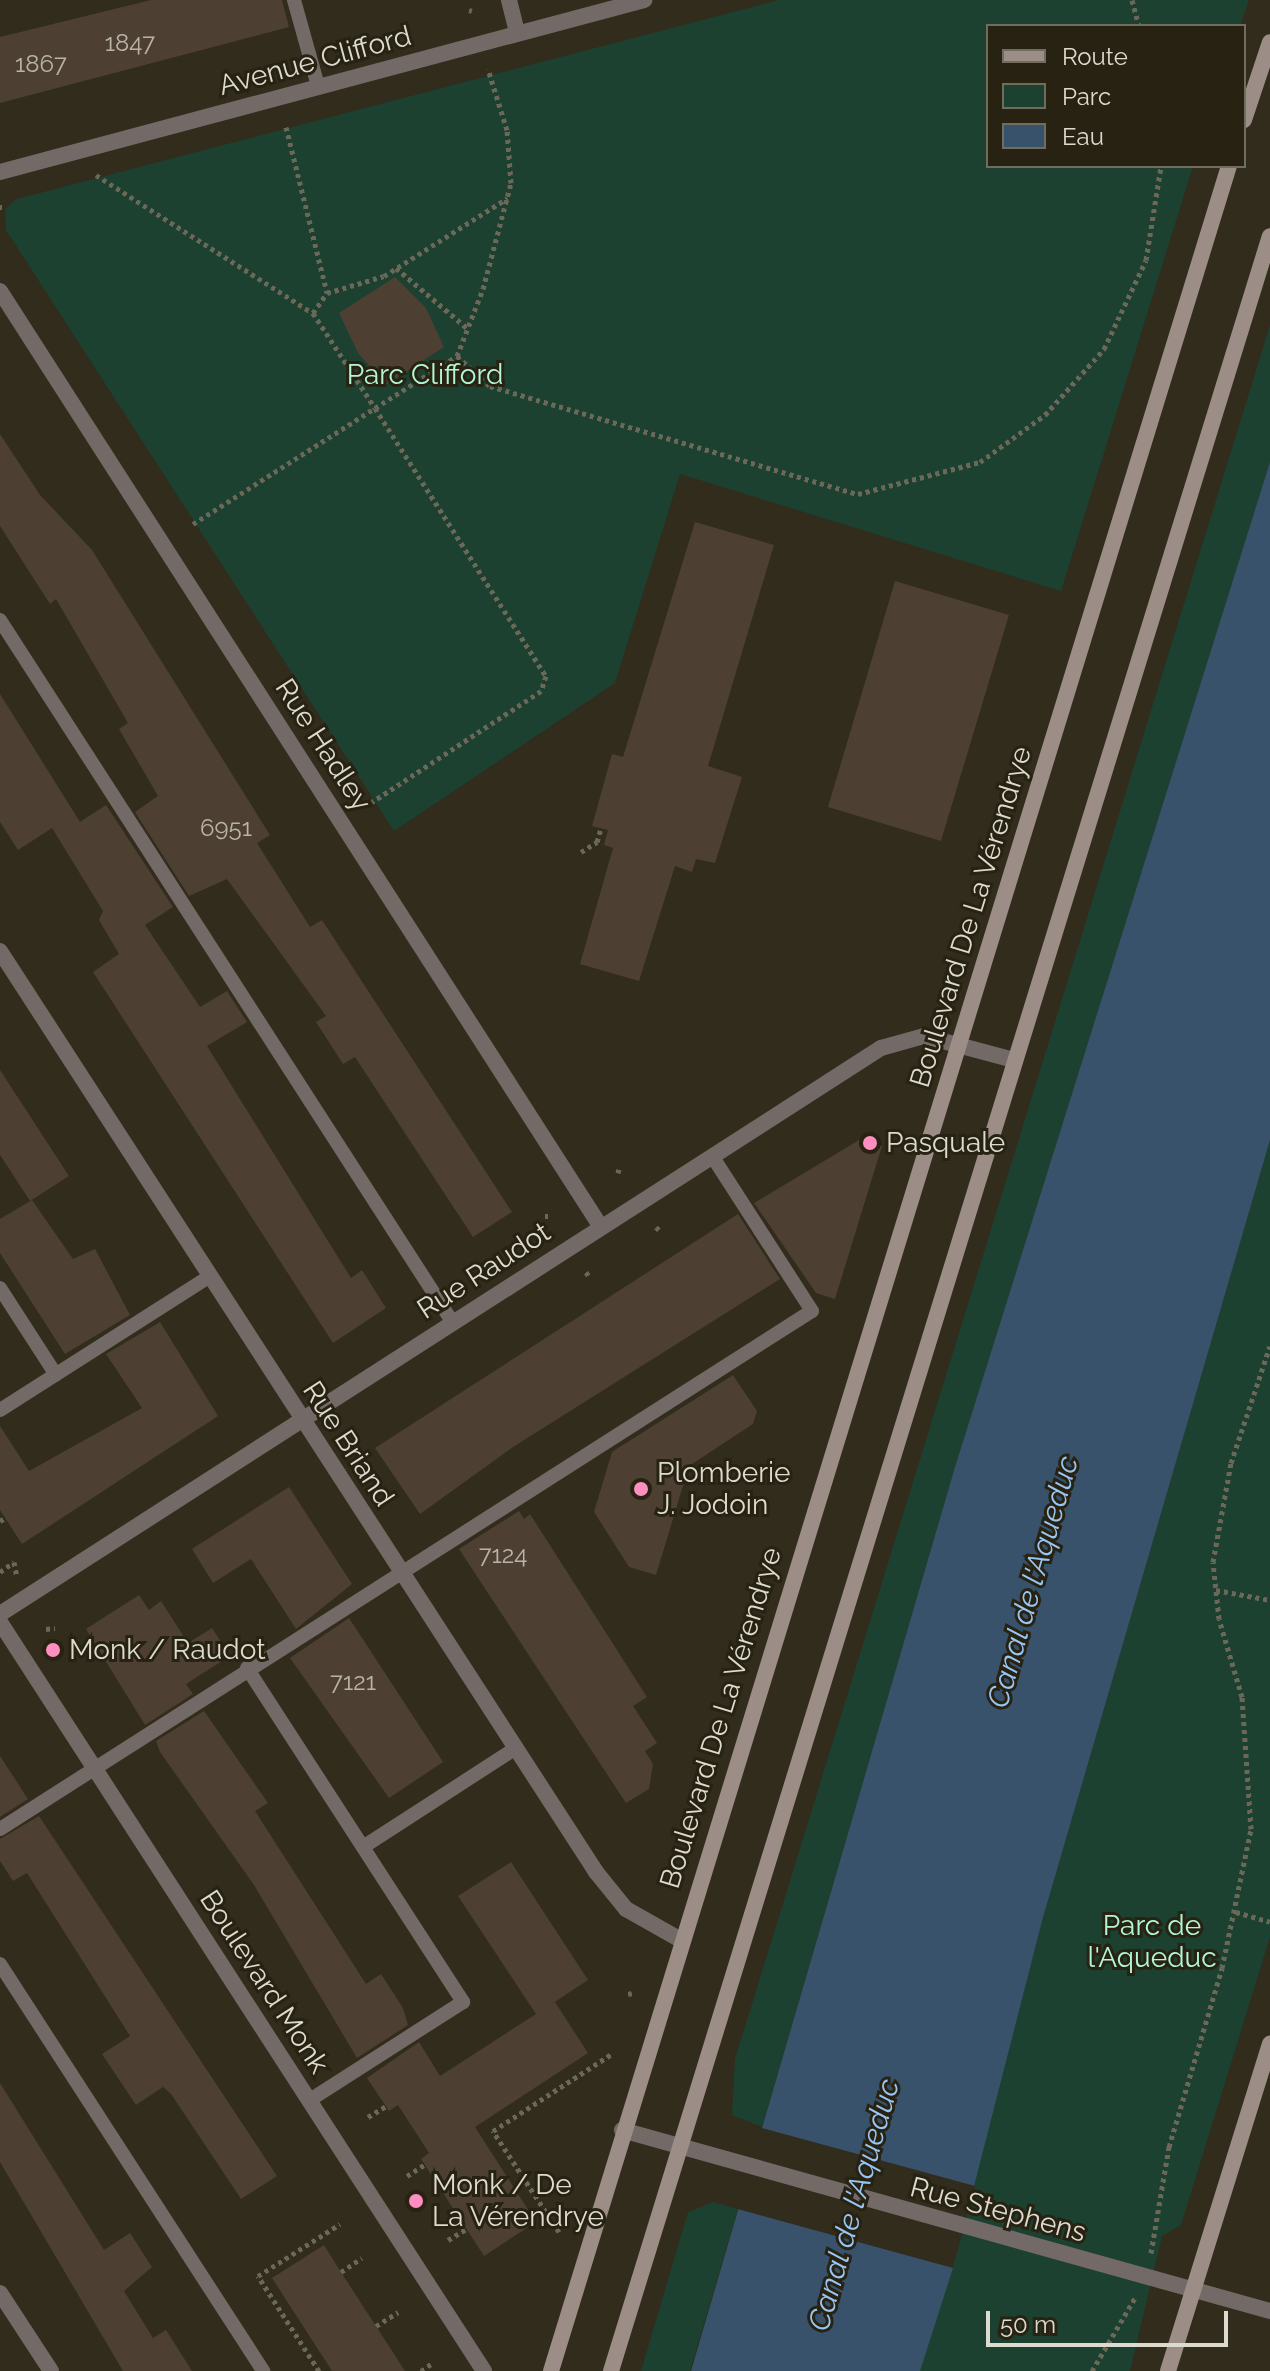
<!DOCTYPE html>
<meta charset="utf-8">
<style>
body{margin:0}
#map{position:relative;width:1270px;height:2371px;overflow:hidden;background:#312c1b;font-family:Raleway,sans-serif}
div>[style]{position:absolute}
.green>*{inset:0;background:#1c4131}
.water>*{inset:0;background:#38526b}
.pier>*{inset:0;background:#312c1b}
.building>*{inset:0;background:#4e3f33}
.path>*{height:5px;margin-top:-2.5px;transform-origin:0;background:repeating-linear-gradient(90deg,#6c6859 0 4px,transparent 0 8px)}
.service>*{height:14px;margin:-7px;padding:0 7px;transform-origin:7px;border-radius:7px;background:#736a67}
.minor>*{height:16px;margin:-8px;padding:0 8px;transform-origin:8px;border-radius:8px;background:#736a67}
.tertiary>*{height:16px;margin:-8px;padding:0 8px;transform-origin:8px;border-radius:8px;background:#736a67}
.secondary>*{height:16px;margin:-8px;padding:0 8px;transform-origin:8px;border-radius:8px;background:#9c8d87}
.dots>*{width:22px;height:22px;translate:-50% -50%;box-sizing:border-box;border:4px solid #272212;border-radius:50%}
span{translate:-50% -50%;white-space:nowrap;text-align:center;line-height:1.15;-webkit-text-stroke:6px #272212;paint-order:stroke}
.number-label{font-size:24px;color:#b9b3a8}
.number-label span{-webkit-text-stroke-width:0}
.street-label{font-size:28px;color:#dddacf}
.park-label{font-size:28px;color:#b1f6d5}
.poi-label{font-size:28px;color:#dddacf}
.left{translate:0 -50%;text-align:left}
.water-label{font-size:30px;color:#97c6f4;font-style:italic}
.legend{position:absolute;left:986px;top:24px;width:260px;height:144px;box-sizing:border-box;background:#272212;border:2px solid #706c5e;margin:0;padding:10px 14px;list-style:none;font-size:24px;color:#dddacf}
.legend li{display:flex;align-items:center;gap:16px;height:40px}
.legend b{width:40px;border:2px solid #706c5e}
.scale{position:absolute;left:986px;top:2311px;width:242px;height:36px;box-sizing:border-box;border:4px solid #dddacf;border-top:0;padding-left:10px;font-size:24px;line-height:28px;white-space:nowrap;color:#dddacf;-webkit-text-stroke:6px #272212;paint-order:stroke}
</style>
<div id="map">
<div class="green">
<i style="clip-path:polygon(779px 0,1249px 0,1240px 26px,988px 26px,988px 166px,1193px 166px,1061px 591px,680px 474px,615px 683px,394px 831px,6px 230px,5px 209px,17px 199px)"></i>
<i style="clip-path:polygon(1270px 325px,1270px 462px,955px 1467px,762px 2127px,732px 2115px,735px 2059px)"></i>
<i style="clip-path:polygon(1270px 1140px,1270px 1937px,1181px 2225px,1162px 2236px,1130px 2371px,920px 2371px,1042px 1921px)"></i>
<i style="clip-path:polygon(713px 2202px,738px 2209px,690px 2371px,641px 2371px,688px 2212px)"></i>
</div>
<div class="water">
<i style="clip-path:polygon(1270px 462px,1270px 1140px,1042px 1921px,953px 2268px,920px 2371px,691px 2371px,955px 1467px)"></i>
</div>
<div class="pier">
<i style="clip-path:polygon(758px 2127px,975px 2186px,953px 2268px,734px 2208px)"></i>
</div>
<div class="building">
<i style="clip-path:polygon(151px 0,282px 0,289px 27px,0 103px,0 37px)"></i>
<i style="clip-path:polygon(395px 277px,426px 308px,444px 347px,386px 385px,358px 353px,339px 313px)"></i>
<i style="clip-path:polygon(0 434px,40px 495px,92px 550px,270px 835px,257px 843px,310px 927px,322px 920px,512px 1212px,473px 1237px,355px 1057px,343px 1064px,316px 1022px,326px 1016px,227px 879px,189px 896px,135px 812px,158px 796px,119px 729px,128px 723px,56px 599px,50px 604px,0 526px)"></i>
<i style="clip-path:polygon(695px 522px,774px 545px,708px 766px,742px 777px,715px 863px,696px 859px,692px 872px,675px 866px,639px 981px,580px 964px,613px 848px,604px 845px,608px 830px,592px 826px,612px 754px,623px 757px)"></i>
<i style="clip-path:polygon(895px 581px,1009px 615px,941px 841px,828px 807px)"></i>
<i style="clip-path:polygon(0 694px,80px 822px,106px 805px,173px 907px,145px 925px,200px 1007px,227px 991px,247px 1022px,207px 1046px,351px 1278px,362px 1270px,386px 1308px,333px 1343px,93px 972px,119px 954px,99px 920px,103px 911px,52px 828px,18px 850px,0 822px)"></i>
<i style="clip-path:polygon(0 1070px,69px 1176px,30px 1201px,0 1155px)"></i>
<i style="clip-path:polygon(859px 1140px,882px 1146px,835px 1299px,816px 1293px,754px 1203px)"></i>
<i style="clip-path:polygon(32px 1200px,73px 1259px,95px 1249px,130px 1315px,65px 1354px,0 1253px,0 1219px)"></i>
<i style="clip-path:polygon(738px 1214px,780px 1279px,513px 1447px,420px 1514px,375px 1448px)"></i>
<i style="clip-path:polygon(160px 1322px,218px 1416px,22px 1544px,0 1510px,0 1426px,29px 1471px,142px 1408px,106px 1354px)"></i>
<i style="clip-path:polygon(733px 1375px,757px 1411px,753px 1424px,689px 1466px,656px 1575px,629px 1567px,594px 1512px,612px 1452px)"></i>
<i style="clip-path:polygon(289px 1487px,352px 1584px,296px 1629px,251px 1559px,213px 1583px,192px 1549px)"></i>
<i style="clip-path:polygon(519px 1511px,524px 1519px,530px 1514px,647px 1697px,633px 1706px,657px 1743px,645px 1751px,653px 1764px,649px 1789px,626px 1803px,459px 1549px)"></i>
<i style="clip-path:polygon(139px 1595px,149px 1610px,161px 1601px,188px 1643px,212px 1628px,230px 1656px,186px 1684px,193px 1694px,145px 1725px,86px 1629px)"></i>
<i style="clip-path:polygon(349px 1618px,443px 1762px,389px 1798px,290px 1658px)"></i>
<i style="clip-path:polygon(204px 1711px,268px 1803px,255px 1811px,366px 1984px,381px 1974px,403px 2008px,408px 2025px,357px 2058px,254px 1885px,160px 1752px,156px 1741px)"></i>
<i style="clip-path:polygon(0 1756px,28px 1799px,0 1817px)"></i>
<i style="clip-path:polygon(39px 1816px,277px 2176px,241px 2199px,171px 2094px,163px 2087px,136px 2105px,102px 2054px,130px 2036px,27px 1873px,13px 1881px,0 1861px,0 1839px)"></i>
<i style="clip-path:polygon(511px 1862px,588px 1980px,544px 2009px,555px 2002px,588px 2053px,475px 2127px,536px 2222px,484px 2256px,421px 2159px,429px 2153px,398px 2105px,389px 2111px,367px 2078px,419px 2042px,440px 2076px,536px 2014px,458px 1896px)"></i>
<i style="clip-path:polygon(0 2083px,104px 2250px,130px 2233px,152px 2267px,124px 2291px,153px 2338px,166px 2330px,192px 2371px,123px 2371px,0 2162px)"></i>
<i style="clip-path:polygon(324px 2245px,339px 2269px,405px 2371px,332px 2371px,272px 2278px)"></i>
</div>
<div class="path">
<i style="left:1132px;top:0;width:27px;rotate:75deg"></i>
<i style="left:469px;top:10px;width:3px;rotate:18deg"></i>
<i style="left:286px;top:127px;width:171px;rotate:76.1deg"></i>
<i style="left:96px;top:175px;width:257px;rotate:32.5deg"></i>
<i style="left:313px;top:313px;width:113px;rotate:56.9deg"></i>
<i style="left:375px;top:408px;width:97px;rotate:-32.4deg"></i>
<i style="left:457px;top:356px;width:72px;rotate:-68.8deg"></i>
<i style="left:483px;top:289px;width:110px;rotate:-75.2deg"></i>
<i style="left:511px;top:183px;width:53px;rotate:-94.3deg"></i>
<i style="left:507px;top:130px;width:64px;rotate:-107.3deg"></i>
<i style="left:0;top:207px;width:2px"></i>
<i style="left:396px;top:268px;width:93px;rotate:40.2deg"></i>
<i style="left:313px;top:313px;width:24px;rotate:-55deg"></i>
<i style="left:327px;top:293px;width:59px;rotate:-16.6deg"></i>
<i style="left:384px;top:276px;width:146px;rotate:-32.2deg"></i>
<i style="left:457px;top:356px;width:45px;rotate:42.3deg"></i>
<i style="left:490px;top:386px;width:384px;rotate:16.4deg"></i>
<i style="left:858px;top:494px;width:126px;rotate:-14.7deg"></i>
<i style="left:980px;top:462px;width:80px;rotate:-35.9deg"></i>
<i style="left:1045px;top:415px;width:89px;rotate:-48.2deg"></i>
<i style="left:1104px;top:349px;width:98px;rotate:-64.7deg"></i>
<i style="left:1146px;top:260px;width:95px;rotate:-80.9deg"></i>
<i style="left:193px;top:524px;width:216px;rotate:-32.5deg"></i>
<i style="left:375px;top:408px;width:318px;rotate:57.5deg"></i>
<i style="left:546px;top:676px;width:16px;rotate:108deg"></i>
<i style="left:541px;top:691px;width:202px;rotate:146.7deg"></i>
<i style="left:581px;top:852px;width:19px;rotate:-32deg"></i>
<i style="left:597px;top:842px;width:15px;rotate:-74deg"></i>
<i style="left:618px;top:1173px;width:4px;rotate:-76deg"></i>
<i style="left:545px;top:1216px;width:3px"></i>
<i style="left:656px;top:1227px;width:4px;rotate:45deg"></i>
<i style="left:586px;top:1272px;width:4px;rotate:56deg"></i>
<i style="left:0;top:1521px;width:6px;rotate:-31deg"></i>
<i style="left:0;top:1572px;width:17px;rotate:-36deg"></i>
<i style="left:14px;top:1562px;width:15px;rotate:79deg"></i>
<i style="left:1216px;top:1590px;width:55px;rotate:10.5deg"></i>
<i style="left:46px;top:1629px;width:9px;rotate:-6deg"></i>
<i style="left:1236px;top:1912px;width:35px;rotate:16deg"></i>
<i style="left:628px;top:1994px;width:4px;rotate:-14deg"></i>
<i style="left:368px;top:2117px;width:21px;rotate:-31deg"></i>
<i style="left:407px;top:2176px;width:20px;rotate:-33deg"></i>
<i style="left:559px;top:2232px;width:121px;rotate:-123.2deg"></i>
<i style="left:493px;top:2131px;width:143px;rotate:-33deg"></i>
<i style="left:448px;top:2240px;width:21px;rotate:-31deg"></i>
<i style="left:1151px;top:2253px;width:108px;rotate:-80.4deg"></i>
<i style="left:1169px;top:2147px;width:187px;rotate:-73.5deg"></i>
<i style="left:1222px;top:1968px;width:142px;rotate:-78.2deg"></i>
<i style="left:1251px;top:1829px;width:132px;rotate:-93.9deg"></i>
<i style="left:1242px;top:1697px;width:81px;rotate:-106.4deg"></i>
<i style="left:1219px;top:1619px;width:57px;rotate:-96deg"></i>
<i style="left:1213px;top:1562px;width:101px;rotate:-79.7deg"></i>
<i style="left:1231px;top:1463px;width:123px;rotate:-71.6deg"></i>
<i style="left:341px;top:2272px;width:25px;rotate:-34deg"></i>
<i style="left:376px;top:2326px;width:26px;rotate:-32deg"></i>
<i style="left:319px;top:2371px;width:113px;rotate:-122.7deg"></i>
<i style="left:258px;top:2276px;width:97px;rotate:-32.4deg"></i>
<i style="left:421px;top:2371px;width:12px;rotate:-35deg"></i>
<i style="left:1092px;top:2371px;width:87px;rotate:-59.6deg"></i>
</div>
<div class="service">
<i style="left:294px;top:0;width:89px;rotate:74.4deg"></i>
<i style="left:0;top:620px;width:836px;rotate:57.2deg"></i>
<i style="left:0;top:1288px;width:103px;rotate:57.2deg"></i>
<i style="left:0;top:1410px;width:249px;rotate:-32.5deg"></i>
<i style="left:247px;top:1668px;width:398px;rotate:57.1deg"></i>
<i style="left:463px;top:2002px;width:182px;rotate:147.4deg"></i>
<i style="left:0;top:1829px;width:963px;rotate:-32.54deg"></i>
<i style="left:812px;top:1311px;width:184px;rotate:-122.8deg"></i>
<i style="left:363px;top:1847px;width:182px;rotate:-32.9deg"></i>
<i style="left:0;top:1964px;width:485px;rotate:57.1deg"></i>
</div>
<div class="minor">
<i style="left:509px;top:0;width:34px;rotate:76deg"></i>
<i style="left:0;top:172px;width:667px;rotate:-14.95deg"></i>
<i style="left:0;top:291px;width:1112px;rotate:57.3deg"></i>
<i style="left:0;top:951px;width:1097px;rotate:57.09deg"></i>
<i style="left:596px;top:1872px;width:48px;rotate:51deg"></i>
<i style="left:626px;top:1909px;width:61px;rotate:29.5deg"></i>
<i style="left:0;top:1614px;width:1047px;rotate:-32.72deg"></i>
<i style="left:881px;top:1048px;width:45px;rotate:-15.6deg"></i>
<i style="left:924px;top:1036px;width:93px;rotate:14.9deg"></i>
<i style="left:0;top:2293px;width:93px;rotate:56.8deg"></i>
</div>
<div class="tertiary">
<i style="left:0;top:1622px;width:892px;rotate:57.13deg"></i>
<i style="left:622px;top:2130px;width:673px;rotate:15.61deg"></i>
</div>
<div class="secondary">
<i style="left:1244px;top:120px;width:82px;rotate:-71.6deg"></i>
<i style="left:551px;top:2371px;width:2307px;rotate:-72.91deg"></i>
<i style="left:611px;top:2371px;width:2234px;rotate:-72.85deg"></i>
<i style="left:1168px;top:2371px;width:343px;rotate:-72.7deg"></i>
</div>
<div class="dots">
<i style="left:870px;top:1143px;background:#fd8ebf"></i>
<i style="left:641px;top:1489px;background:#fd8ebf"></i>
<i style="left:53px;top:1650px;background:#fd8ebf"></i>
<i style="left:416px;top:2201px;background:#fd8ebf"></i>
</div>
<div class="number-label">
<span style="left:130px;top:43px">1847</span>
<span style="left:41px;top:64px">1867</span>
<span style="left:226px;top:828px">6951</span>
<span style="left:503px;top:1555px">7124</span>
<span style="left:353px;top:1682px">7121</span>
</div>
<div class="street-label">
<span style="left:315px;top:61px;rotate:-15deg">Avenue Clifford</span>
<span style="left:323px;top:745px;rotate:57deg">Rue Hadley</span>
<span style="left:971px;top:917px;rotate:-73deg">Boulevard De La Vérendrye</span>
<span style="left:484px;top:1271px;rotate:-33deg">Rue Raudot</span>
<span style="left:348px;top:1444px;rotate:57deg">Rue Briand</span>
<span style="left:721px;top:1718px;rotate:-73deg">Boulevard De La Vérendrye</span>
<span style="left:264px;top:1982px;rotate:57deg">Boulevard Monk</span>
<span style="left:998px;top:2210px;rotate:15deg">Rue Stephens</span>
</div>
<div class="park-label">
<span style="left:425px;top:375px">Parc Clifford</span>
<span style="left:1152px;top:1942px">Parc de<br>l'Aqueduc</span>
</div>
<div class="poi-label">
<span class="left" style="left:886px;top:1143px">Pasquale</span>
<span class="left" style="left:657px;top:1489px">Plomberie<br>J. Jodoin</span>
<span class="left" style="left:69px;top:1650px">Monk / Raudot</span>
<span class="left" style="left:432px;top:2201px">Monk / De<br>La Vérendrye</span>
</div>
<div class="water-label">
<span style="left:1033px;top:1582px;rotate:-74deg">Canal de l'Aqueduc</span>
<span style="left:854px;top:2205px;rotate:-74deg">Canal de l'Aqueduc</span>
</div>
<ul class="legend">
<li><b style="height:10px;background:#9c8d87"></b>Route</li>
<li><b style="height:22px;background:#1c4131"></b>Parc</li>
<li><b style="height:22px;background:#38526b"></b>Eau</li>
</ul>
<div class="scale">50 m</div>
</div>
